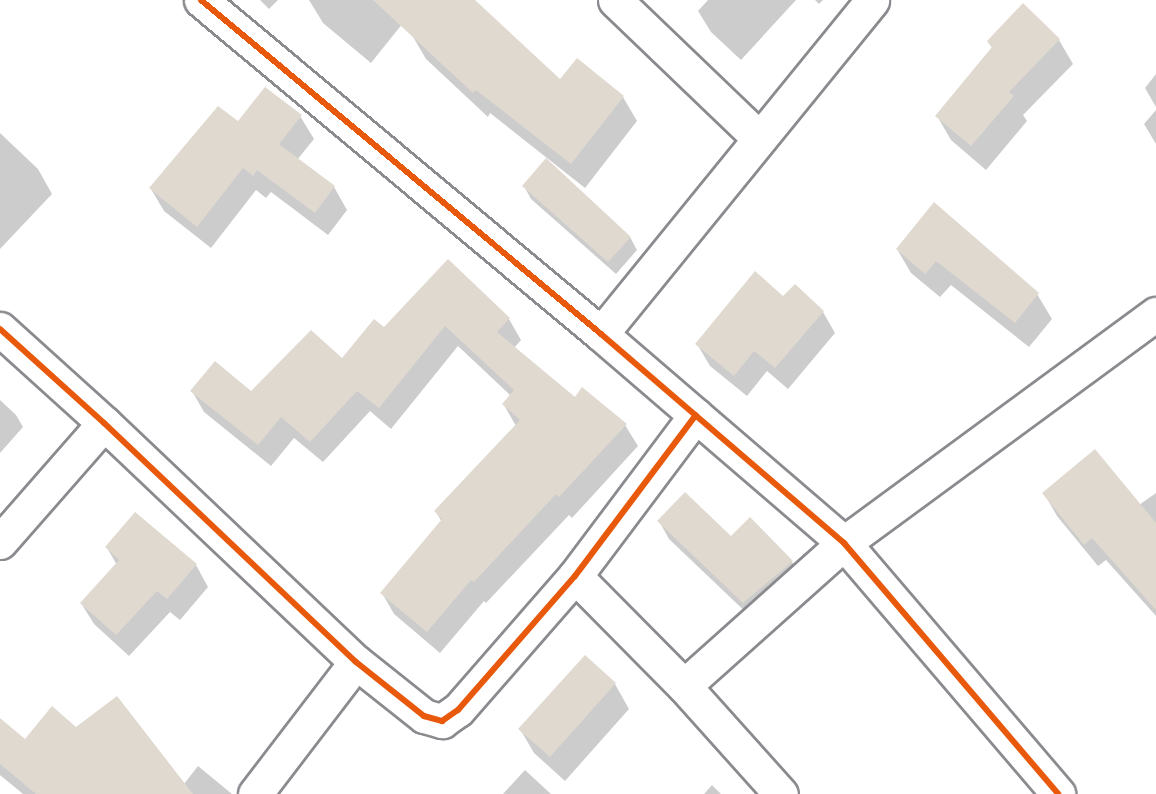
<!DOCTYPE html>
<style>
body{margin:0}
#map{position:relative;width:1156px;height:794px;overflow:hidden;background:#fff;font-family:"Playpen Sans",sans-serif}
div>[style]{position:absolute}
.shadow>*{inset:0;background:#0003}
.building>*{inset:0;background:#e0d9d0}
.roads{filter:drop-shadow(2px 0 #8a8a8f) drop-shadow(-2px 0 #8a8a8f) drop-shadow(0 2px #8a8a8f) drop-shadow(0 -2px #8a8a8f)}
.minor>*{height:33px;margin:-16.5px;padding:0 16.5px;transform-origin:16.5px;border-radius:16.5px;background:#fff}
.cycleway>*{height:6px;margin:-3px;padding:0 3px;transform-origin:3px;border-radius:3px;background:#e8590c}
span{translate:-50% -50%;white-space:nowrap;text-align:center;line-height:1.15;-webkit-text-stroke:4.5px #fff;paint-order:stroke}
</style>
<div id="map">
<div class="shadow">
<i style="clip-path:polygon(260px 0,278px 0,269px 9px)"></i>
<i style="clip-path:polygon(309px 0,404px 0,411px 13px,371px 63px,323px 23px)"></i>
<i style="clip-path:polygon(445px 0,473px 0,560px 81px,623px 97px,637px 121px,585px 188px,490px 113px,488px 117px,426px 59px,412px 35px)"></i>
<i style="clip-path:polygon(708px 0,796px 0,741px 60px,711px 32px,698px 11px)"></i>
<i style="clip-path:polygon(815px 0,823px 0,819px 4px)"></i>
<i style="clip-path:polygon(1059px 40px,1073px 64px,1023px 115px,1027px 121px,986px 170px,951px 140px,937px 116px,993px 49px,988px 42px)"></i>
<i style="clip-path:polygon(1156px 74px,1156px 107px,1145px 88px)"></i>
<i style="clip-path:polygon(1156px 110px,1156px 144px,1144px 124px)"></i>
<i style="clip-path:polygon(300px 116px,314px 139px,297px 160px,334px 187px,347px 210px,328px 235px,271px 192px,266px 198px,256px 190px,211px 248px,164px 211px,151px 189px)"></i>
<i style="clip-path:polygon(0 133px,38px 169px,52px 194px,0 249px)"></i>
<i style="clip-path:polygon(524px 186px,630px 237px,637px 250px,616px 274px,531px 199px)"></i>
<i style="clip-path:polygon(934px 205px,1037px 294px,1052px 319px,1029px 347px,951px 285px,940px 297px,911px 273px,897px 249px)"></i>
<i style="clip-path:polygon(783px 298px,823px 312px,835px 333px,788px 389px,767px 371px,747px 396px,710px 366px,697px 344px)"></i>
<i style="clip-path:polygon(509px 319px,521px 340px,514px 348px,575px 399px,625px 425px,638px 446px,572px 518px,569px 515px,486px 603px,484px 601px,440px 653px,394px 614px,382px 593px,442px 522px,436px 512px,516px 426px,504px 405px,511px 396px,458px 346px,391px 429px,370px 411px,323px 462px,294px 438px,271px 466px,204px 412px,192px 391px,251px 393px,342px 361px,384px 329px)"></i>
<i style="clip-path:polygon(0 400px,16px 415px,23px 427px,0 453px)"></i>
<i style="clip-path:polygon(1044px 493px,1139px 505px,1156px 493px,1156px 616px,1106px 560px,1098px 566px,1057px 516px)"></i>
<i style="clip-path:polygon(659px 521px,731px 538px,792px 562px,802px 580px,754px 620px,669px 539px)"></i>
<i style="clip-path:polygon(107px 548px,196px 565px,208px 587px,180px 620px,170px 612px,129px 656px,94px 624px,81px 603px,117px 565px)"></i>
<i style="clip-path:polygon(585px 657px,615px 684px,629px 709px,565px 781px,534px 753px,520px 729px)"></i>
<i style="clip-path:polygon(0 720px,25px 741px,76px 729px,184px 784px,198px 766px,232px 794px,23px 794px,0 775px)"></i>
<i style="clip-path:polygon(525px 770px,551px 794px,503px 794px)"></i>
<i style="clip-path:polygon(712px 785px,721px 794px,704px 794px)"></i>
</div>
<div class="building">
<i style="clip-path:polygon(373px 0,475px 0,560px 79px,577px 58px,624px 96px,571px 164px,476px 90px,473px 93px)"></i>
<i style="clip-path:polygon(1023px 3px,1060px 39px,1009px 92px,1014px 96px,971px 146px,935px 116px,992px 47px,987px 41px)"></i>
<i style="clip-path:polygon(265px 87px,302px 115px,279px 144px,335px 186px,315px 213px,257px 170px,253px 176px,243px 168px,197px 227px,149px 188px,218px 106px,238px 121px)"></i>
<i style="clip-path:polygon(546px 158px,631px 237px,608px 262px,522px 186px)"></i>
<i style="clip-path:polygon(934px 202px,1039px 293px,1015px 323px,936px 261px,925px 274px,896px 249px)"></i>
<i style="clip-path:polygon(448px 259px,510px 318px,497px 332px,575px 397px,582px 387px,627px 424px,559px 497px,556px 494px,474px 582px,471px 580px,427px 632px,380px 593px,442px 519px,434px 511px,520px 420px,502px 404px,514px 390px,445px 326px,379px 408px,357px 391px,310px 442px,281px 417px,258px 445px,190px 391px,215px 361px,251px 391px,311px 330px,342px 358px,374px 319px,384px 327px)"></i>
<i style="clip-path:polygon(755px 271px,783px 296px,795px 284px,824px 311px,775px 368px,754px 351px,734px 376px,695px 344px)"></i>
<i style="clip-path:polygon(1095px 449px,1156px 523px,1156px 610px,1092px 538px,1084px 545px,1042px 493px)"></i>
<i style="clip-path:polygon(685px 492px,731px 536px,750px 517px,793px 561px,743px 603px,657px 521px)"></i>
<i style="clip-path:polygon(135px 512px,197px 564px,167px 599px,157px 591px,116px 635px,80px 603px,119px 560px,105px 547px)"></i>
<i style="clip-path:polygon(585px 655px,616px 683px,550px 757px,518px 729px)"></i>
<i style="clip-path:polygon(117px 696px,193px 794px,36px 794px,0 764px,0 718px,25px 739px,52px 706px,76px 727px)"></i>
</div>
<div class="roads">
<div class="minor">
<i style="left:201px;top:0;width:521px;rotate:39.86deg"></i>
<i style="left:601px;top:334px;width:321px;rotate:40.7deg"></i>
<i style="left:844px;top:543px;width:330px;rotate:49.5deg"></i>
<i style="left:615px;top:0;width:199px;rotate:43.8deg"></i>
<i style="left:0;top:329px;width:140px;rotate:42.1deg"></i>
<i style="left:104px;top:423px;width:347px;rotate:43.5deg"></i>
<i style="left:356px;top:662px;width:87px;rotate:38.5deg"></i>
<i style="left:424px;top:716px;width:19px;rotate:16deg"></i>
<i style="left:442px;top:721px;width:19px;rotate:-35deg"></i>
<i style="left:458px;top:710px;width:178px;rotate:-48.9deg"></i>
<i style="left:575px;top:576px;width:201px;rotate:-53.1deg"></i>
<i style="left:601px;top:334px;width:430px;rotate:-50.9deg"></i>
<i style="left:0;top:542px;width:158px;rotate:-48.8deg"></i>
<i style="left:575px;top:576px;width:155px;rotate:45.3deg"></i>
<i style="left:684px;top:686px;width:145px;rotate:48.1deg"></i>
<i style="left:684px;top:686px;width:215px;rotate:-41.8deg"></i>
<i style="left:844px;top:543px;width:387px;rotate:-36.3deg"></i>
<i style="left:255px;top:794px;width:166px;rotate:-52.6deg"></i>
</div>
</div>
<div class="cycleway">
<i style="left:201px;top:0;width:521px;rotate:39.86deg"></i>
<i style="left:601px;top:334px;width:321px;rotate:40.7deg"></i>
<i style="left:844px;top:543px;width:330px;rotate:49.5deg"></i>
<i style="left:0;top:329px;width:140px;rotate:42.1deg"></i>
<i style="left:104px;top:423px;width:347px;rotate:43.5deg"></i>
<i style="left:356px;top:662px;width:87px;rotate:38.5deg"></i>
<i style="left:424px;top:716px;width:19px;rotate:16deg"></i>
<i style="left:442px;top:721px;width:19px;rotate:-35deg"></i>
<i style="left:458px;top:710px;width:178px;rotate:-48.9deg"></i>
<i style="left:575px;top:576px;width:201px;rotate:-53.1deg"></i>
</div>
</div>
